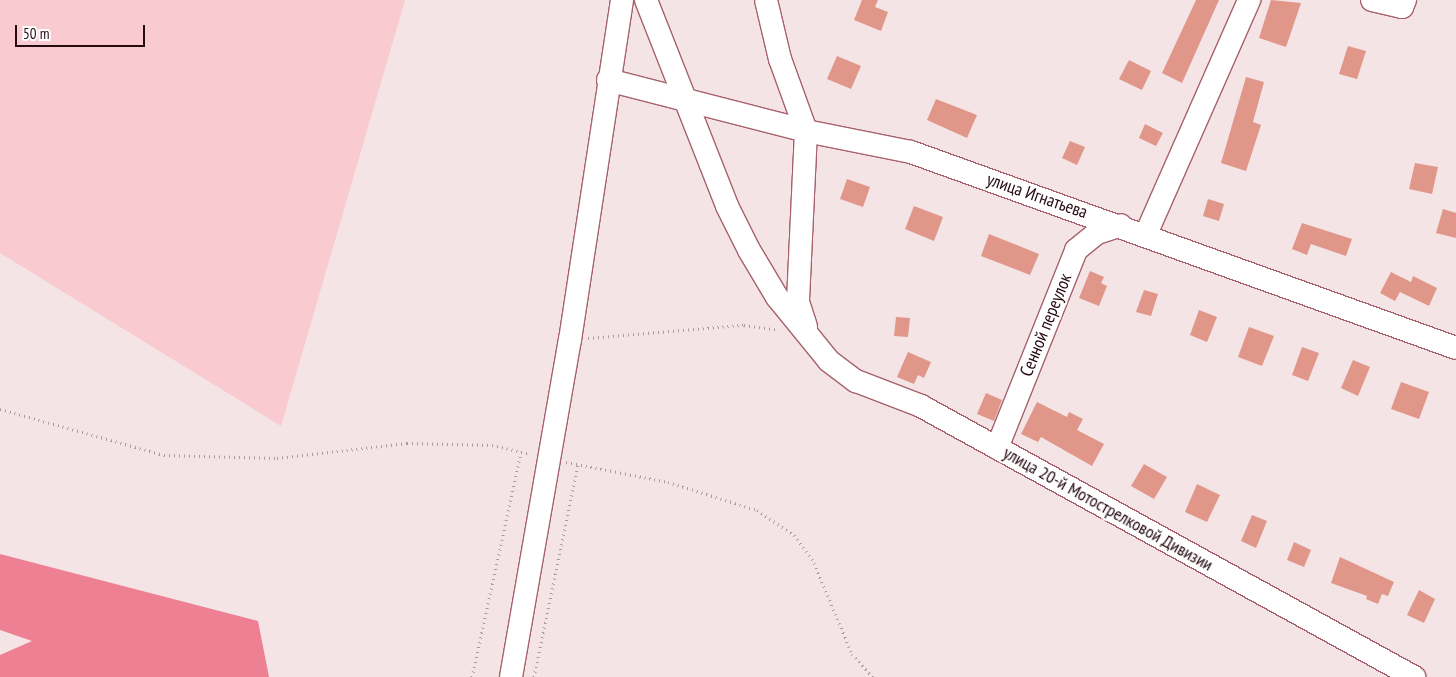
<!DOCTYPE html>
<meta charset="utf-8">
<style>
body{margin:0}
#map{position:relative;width:1456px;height:677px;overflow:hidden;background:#f4e4e6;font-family:"PT Sans Narrow",sans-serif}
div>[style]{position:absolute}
.green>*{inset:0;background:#f9cad0}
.forest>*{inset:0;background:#ee8093}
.building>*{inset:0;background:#e0978a}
.path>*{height:3px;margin-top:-1.5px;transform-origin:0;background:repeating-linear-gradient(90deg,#ae9a9d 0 1px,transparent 0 5px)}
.roads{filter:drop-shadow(1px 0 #a6616c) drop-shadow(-1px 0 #a6616c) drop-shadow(0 1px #a6616c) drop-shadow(0 -1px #a6616c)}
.minor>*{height:22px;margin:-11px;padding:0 11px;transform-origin:11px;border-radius:11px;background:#fff}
span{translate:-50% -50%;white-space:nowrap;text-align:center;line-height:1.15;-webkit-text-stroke:4px #fff;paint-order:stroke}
.street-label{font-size:18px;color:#250a10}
.scale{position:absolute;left:15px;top:25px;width:130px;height:22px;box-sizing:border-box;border:2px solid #250a10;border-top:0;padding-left:6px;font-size:15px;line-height:18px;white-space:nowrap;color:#250a10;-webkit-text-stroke:4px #fff;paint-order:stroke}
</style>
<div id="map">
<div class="green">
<i style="clip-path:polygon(0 0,405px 0,281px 426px,0 253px)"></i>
</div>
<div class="forest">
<i style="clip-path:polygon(0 554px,258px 621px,269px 677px,0 677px,0 655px,32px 641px,0 630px)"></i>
</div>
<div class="building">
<i style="clip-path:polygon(862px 0,878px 0,875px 7px,888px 12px,881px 31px,854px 20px)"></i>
<i style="clip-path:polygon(1196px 0,1219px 0,1182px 83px,1162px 73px)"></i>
<i style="clip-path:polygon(1271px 0,1301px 3px,1286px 47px,1259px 38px)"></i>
<i style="clip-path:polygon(1348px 46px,1366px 51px,1357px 79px,1339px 74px)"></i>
<i style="clip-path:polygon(837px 56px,861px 66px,851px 89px,827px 79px)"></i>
<i style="clip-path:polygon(1129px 60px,1151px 71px,1142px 90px,1119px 79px)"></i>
<i style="clip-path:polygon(1246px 77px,1264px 82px,1253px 122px,1261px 125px,1246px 171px,1221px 163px)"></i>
<i style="clip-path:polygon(936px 99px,977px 115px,967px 138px,927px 120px)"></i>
<i style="clip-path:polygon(1145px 124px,1163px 133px,1156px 146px,1139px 138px)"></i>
<i style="clip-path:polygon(1070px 141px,1085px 147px,1077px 165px,1062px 158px)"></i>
<i style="clip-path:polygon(1415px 163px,1438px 167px,1432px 194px,1409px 189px)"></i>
<i style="clip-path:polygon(847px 179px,870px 187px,863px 207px,840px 199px)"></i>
<i style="clip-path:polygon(1208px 199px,1224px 204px,1219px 221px,1203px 216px)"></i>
<i style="clip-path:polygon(914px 206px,943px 217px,934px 241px,905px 229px)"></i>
<i style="clip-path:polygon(1443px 209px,1456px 213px,1456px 238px,1436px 233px)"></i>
<i style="clip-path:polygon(1302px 223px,1352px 239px,1346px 256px,1311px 244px,1307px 255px,1292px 249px)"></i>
<i style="clip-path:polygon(989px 234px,1039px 254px,1030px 275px,981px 256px)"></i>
<i style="clip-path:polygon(1090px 271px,1104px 277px,1101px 283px,1107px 286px,1099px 306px,1079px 298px)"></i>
<i style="clip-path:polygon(1391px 272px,1411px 282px,1413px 276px,1437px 288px,1429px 306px,1400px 292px,1395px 301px,1380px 293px)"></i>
<i style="clip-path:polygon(1144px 290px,1158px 294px,1151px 316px,1136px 312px)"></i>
<i style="clip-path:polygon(1199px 310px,1217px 317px,1207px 342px,1190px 335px)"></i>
<i style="clip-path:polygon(896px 317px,910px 318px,908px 337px,894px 336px)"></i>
<i style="clip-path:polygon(1249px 327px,1274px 336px,1262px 366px,1238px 357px)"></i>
<i style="clip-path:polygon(1302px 347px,1319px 353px,1308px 381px,1292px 375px)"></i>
<i style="clip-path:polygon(908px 352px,931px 362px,924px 378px,918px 375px,914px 384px,897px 377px)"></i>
<i style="clip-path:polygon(1353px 360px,1370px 367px,1358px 396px,1341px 388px)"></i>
<i style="clip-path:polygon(1401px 382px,1429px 392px,1419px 419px,1391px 409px)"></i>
<i style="clip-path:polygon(986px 393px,1002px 400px,994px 421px,977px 414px)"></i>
<i style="clip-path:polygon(1037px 402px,1067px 417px,1069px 412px,1083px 419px,1077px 430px,1104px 444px,1092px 466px,1041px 437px,1038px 442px,1021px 434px)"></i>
<i style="clip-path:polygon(1144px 464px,1167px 477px,1154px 499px,1131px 486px)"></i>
<i style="clip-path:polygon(1197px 484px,1220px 495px,1207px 522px,1185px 512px)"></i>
<i style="clip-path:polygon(1252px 515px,1267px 521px,1256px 548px,1241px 541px)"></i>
<i style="clip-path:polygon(1294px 542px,1311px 550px,1304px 567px,1287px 560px)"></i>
<i style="clip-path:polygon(1340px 557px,1394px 582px,1388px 596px,1382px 594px,1378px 604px,1366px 599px,1367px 596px,1331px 583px)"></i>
<i style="clip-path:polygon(1419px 590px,1435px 599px,1424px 623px,1407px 615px)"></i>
</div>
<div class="path">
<i style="left:588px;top:338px;width:157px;rotate:-4.8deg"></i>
<i style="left:744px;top:325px;width:35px;rotate:8deg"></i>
<i style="left:0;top:409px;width:170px;rotate:15.7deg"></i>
<i style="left:164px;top:455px;width:113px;rotate:1.5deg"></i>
<i style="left:277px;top:458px;width:131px;rotate:-6.6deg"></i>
<i style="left:407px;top:443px;width:85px;rotate:1.3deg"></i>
<i style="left:492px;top:445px;width:40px;rotate:13deg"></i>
<i style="left:566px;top:462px;width:104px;rotate:11.1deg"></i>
<i style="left:668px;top:482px;width:93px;rotate:17.5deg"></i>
<i style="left:757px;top:510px;width:45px;rotate:34deg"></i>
<i style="left:794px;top:535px;width:34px;rotate:54deg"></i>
<i style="left:814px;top:563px;width:99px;rotate:67.3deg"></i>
<i style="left:852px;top:654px;width:31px;rotate:48deg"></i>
<i style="left:472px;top:677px;width:230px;rotate:-77.7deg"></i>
<i style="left:534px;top:677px;width:217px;rotate:-78.3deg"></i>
</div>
<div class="roads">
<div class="minor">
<i style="left:646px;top:0;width:221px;rotate:68.5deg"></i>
<i style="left:727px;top:206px;width:49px;rotate:63.4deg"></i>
<i style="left:749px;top:250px;width:55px;rotate:59.2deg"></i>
<i style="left:777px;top:297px;width:82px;rotate:50.9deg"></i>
<i style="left:829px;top:361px;width:34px;rotate:37deg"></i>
<i style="left:856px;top:381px;width:70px;rotate:21deg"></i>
<i style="left:921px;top:406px;width:563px;rotate:28.8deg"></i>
<i style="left:766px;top:0;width:61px;rotate:76.7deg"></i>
<i style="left:780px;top:59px;width:77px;rotate:70.1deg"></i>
<i style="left:806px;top:131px;width:171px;rotate:92.7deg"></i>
<i style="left:798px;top:302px;width:26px;rotate:72deg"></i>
<i style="left:1372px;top:0;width:31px;rotate:13deg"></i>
<i style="left:1402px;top:7px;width:8px;rotate:-67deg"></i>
<i style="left:608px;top:80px;width:204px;rotate:14.4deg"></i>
<i style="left:806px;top:131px;width:107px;rotate:11.3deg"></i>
<i style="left:911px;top:152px;width:579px;rotate:19.78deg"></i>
<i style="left:1146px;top:234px;width:256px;rotate:-66.2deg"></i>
<i style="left:997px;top:448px;width:213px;rotate:-68.2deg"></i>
<i style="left:1076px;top:250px;width:27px;rotate:-39deg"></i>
<i style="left:1097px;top:233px;width:25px;rotate:-18deg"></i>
<i style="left:511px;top:677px;width:342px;rotate:-80.1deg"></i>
<i style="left:570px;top:340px;width:344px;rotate:-81.3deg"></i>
</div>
</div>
<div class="street-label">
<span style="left:1037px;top:196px;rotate:19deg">улица Игнатьева</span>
<span style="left:1046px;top:325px;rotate:-68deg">Сенной переулок</span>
<span style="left:1108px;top:509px;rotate:29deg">улица 20-й Мотострелковой Дивизии</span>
</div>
<div class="scale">50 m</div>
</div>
